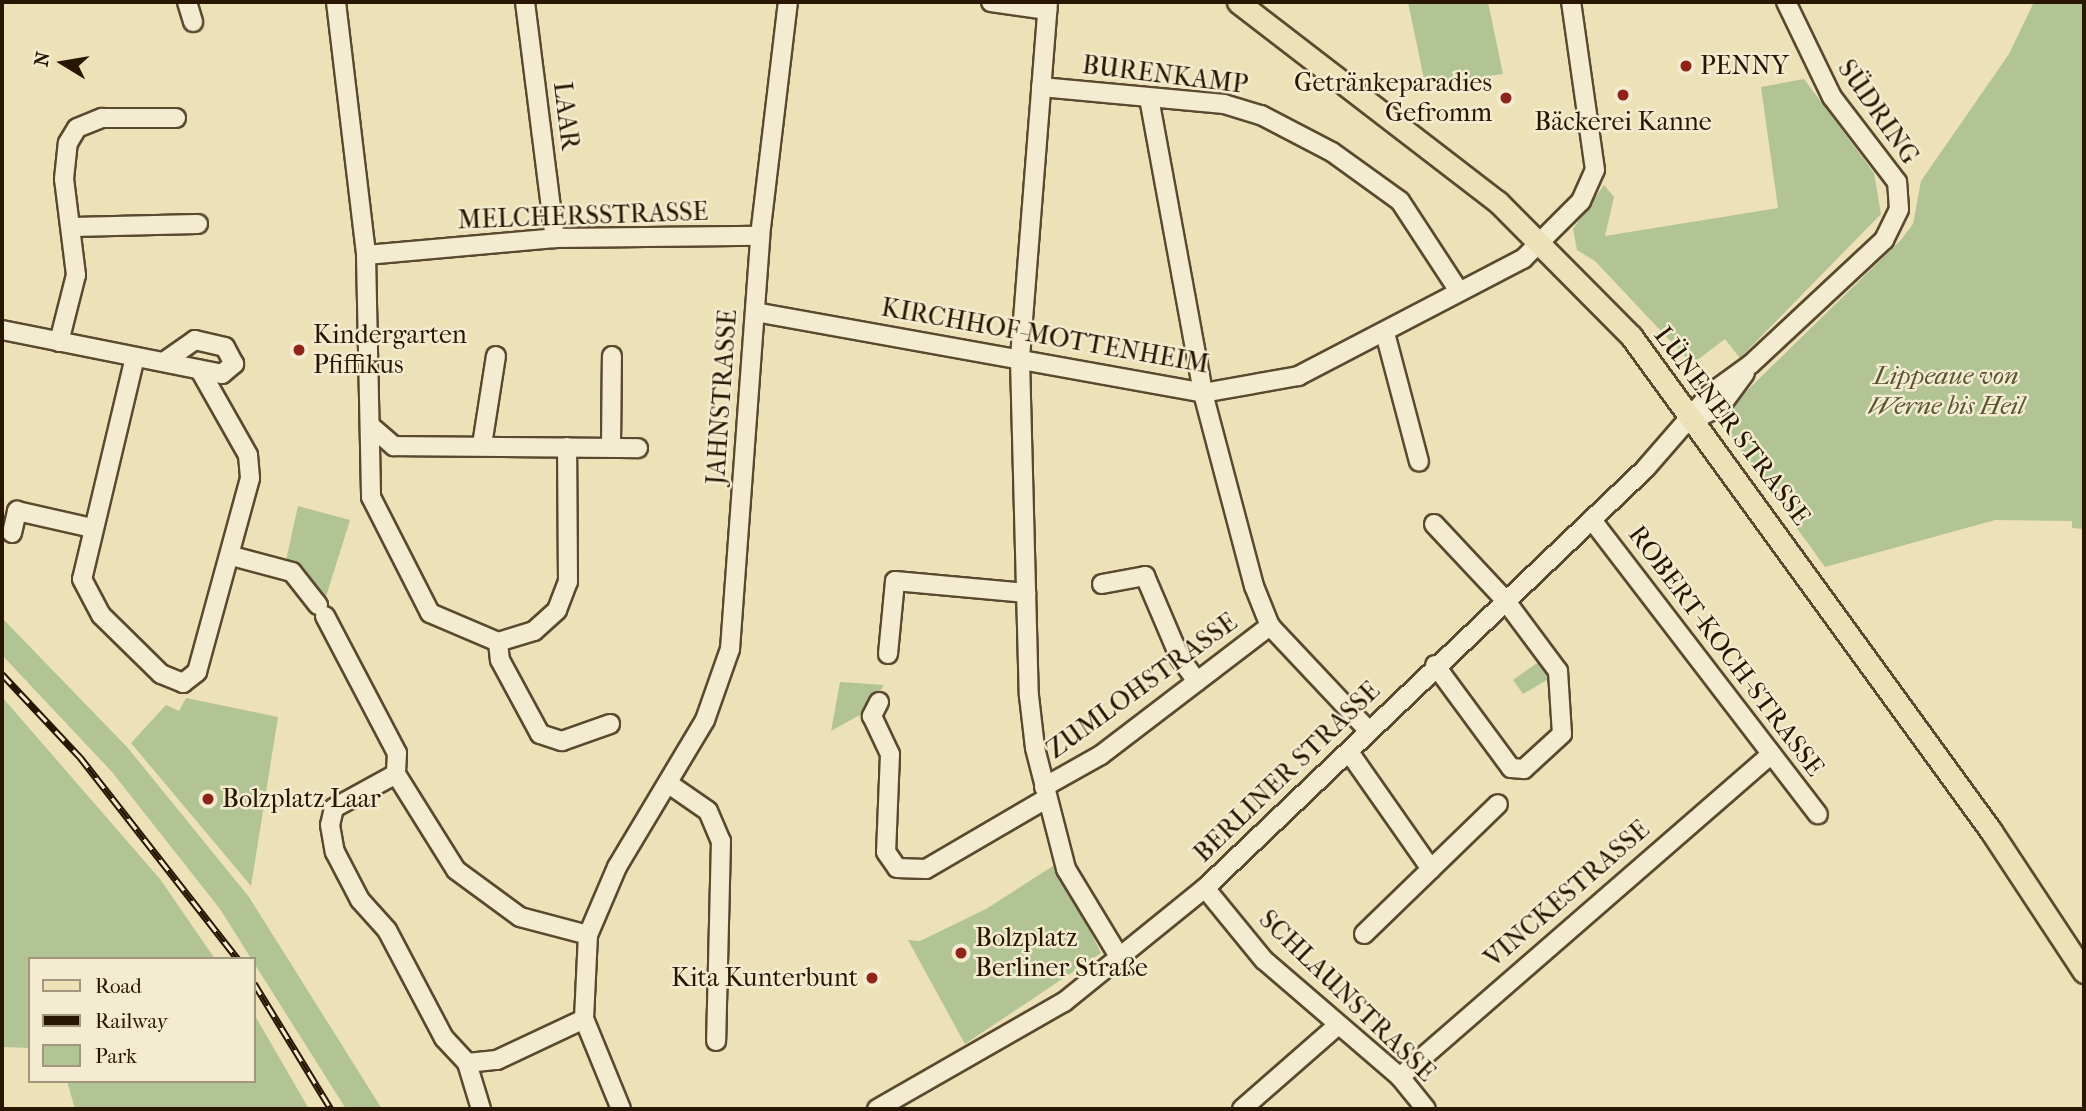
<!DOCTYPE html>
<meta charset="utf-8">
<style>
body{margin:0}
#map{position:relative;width:2086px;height:1111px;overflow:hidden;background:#ece1b7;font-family:"IM FELL French Canon",serif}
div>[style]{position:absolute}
.green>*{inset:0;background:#b2c493}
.roads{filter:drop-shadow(2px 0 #5a492e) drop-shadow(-2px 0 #5a492e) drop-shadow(0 2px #5a492e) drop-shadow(0 -2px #5a492e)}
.minor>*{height:18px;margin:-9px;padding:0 9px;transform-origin:9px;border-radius:9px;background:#f3ecd0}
.major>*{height:21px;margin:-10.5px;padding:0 10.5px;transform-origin:10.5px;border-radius:10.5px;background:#ece1b7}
.rail>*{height:7px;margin-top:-3.5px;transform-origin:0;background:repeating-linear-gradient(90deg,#f3ecd0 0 13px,#291600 0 26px);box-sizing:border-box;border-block:2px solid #291600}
.dots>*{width:19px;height:19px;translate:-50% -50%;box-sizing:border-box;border:4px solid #f3ecd0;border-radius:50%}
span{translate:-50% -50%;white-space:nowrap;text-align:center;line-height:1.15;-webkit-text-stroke:5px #f3ecd0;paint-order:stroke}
.poi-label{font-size:26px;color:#291600}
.left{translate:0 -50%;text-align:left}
.right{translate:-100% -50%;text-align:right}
.street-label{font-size:26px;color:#291600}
.park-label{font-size:26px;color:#595333;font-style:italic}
.frame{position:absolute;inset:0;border:4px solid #291600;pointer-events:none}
.legend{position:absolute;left:28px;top:957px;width:228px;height:126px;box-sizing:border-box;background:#f3ecd0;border:2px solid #a2967d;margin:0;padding:9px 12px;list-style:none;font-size:21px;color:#291600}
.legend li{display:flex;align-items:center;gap:14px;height:35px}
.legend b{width:35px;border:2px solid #a2967d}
.north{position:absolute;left:28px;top:28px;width:70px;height:70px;-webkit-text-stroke:5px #f3ecd0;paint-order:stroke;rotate:281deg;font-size:19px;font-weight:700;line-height:28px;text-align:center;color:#291600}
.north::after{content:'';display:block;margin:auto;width:24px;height:32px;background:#291600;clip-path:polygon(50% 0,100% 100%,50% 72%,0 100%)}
</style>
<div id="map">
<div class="green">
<i style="clip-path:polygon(1408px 2px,1488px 2px,1503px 74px,1425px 84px)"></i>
<i style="clip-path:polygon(2034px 2px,2084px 2px,2084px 529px,2072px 528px,2072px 521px,1995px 520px,1825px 567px,1718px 419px,1900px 241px,1913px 224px,1921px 181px,2009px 54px)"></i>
<i style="clip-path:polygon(1804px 79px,1874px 173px,1881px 214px,1740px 358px,1725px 339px,1692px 364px,1595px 261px,1577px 250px,1573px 229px,1604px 185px,1614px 197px,1605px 236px,1778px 208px,1761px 87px)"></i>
<i style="clip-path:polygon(298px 506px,350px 520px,325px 600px,285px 565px)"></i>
<i style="clip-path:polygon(2px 618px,127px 747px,249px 897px,382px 1109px,346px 1109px,220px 909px,112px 772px,2px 655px)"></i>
<i style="clip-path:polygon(1540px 661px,1552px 677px,1523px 694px,1513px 680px)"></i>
<i style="clip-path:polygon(840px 682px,884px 685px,867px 711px,831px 731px)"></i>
<i style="clip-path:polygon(2px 697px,160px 879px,215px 959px,30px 959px,30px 1048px,2px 1047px)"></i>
<i style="clip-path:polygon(186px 698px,278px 717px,251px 886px,131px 743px,166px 705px,179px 711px)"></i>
<i style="clip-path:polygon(1056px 864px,1101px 953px,965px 1044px,908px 940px,920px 941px,986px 909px)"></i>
<i style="clip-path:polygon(254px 1014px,309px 1109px,75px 1109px,67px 1081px,254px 1081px)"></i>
</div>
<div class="roads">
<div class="minor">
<i style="left:187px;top:2px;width:21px;rotate:73deg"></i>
<i style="left:336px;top:2px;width:255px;rotate:83.2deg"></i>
<i style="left:366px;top:255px;width:242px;rotate:88.8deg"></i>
<i style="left:371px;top:497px;width:130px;rotate:63deg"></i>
<i style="left:430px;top:613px;width:74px;rotate:23.1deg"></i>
<i style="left:498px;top:642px;width:38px;rotate:-17deg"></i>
<i style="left:534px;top:631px;width:31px;rotate:-42deg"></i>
<i style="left:557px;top:610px;width:30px;rotate:-69deg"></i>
<i style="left:568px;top:582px;width:135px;rotate:-90.4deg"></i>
<i style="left:525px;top:2px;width:238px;rotate:82.8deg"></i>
<i style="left:991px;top:2px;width:57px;rotate:8.1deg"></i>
<i style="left:1048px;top:2px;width:359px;rotate:94.5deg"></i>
<i style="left:1020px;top:360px;width:336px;rotate:88.5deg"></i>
<i style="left:1029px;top:696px;width:52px;rotate:83.4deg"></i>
<i style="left:1035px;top:748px;width:125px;rotate:75.6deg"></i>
<i style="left:1066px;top:869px;width:104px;rotate:58.8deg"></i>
<i style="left:1041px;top:87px;width:184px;rotate:5.3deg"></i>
<i style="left:1224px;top:104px;width:39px;rotate:17deg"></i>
<i style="left:1261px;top:115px;width:80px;rotate:27.5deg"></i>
<i style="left:1332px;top:152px;width:84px;rotate:35.8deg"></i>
<i style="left:1400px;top:201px;width:108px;rotate:56.8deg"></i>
<i style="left:1149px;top:98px;width:300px;rotate:79.6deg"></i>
<i style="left:1203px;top:393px;width:200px;rotate:75.2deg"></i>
<i style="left:1254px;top:586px;width:43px;rotate:68.2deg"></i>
<i style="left:1270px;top:626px;width:144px;rotate:46.7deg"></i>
<i style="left:72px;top:227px;width:126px;rotate:-1.4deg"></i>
<i style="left:366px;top:255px;width:190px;rotate:-5.1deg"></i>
<i style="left:555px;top:238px;width:205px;rotate:-0.6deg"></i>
<i style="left:755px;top:312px;width:455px;rotate:10.2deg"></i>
<i style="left:1203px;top:393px;width:97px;rotate:-10.1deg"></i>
<i style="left:1298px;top:376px;width:254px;rotate:-27.5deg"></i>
<i style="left:1523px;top:259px;width:82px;rotate:-45deg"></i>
<i style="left:1581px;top:201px;width:34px;rotate:-66deg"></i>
<i style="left:1595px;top:170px;width:170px;rotate:-98.1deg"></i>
<i style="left:2px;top:330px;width:224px;rotate:11.3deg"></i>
<i style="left:222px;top:374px;width:16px;rotate:-40deg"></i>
<i style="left:234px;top:364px;width:19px;rotate:-118deg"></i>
<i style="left:225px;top:347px;width:31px;rotate:-167deg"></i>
<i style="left:195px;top:340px;width:38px;rotate:145deg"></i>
<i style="left:1385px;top:333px;width:133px;rotate:75.2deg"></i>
<i style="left:59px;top:342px;width:69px;rotate:-75.8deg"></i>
<i style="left:76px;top:275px;width:97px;rotate:-97.1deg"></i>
<i style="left:64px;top:179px;width:36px;rotate:-84deg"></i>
<i style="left:68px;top:143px;width:17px;rotate:-59deg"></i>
<i style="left:77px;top:128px;width:27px;rotate:-22deg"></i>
<i style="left:102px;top:118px;width:74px"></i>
<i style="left:135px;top:357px;width:228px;rotate:103.4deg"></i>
<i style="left:82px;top:579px;width:41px;rotate:62.2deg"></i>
<i style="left:101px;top:615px;width:84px;rotate:44.5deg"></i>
<i style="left:161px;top:674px;width:24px;rotate:22deg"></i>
<i style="left:183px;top:683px;width:18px;rotate:-38deg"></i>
<i style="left:197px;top:672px;width:201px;rotate:-74.7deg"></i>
<i style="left:250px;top:478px;width:23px;rotate:-95deg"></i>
<i style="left:248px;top:455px;width:98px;rotate:-119.5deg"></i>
<i style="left:1694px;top:419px;width:29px;rotate:-25deg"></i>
<i style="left:1720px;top:407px;width:42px;rotate:-53.7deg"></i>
<i style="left:373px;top:428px;width:28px;rotate:41deg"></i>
<i style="left:394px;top:446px;width:244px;rotate:0.5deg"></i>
<i style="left:482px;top:445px;width:90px;rotate:-81.1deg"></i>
<i style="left:611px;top:446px;width:90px;rotate:-89.4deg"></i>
<i style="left:1592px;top:520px;width:371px;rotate:52.5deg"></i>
<i style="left:1434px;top:524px;width:104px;rotate:46.9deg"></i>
<i style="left:1505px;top:600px;width:89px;rotate:53.3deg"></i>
<i style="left:1558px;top:671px;width:63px;rotate:86.4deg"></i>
<i style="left:1562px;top:734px;width:52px;rotate:137.4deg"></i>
<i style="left:1524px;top:769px;width:13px;rotate:-176deg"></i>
<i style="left:1511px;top:768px;width:128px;rotate:-126.4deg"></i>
<i style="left:12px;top:533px;width:23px;rotate:-77deg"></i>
<i style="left:17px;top:511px;width:77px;rotate:12.8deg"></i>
<i style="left:232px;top:556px;width:62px;rotate:14.9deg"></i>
<i style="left:292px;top:572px;width:42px;rotate:51.8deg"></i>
<i style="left:1102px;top:584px;width:44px;rotate:-10.5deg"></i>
<i style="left:1145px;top:576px;width:89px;rotate:66.9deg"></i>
<i style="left:1180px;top:658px;width:29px;rotate:54deg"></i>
<i style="left:325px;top:616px;width:155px;rotate:62.3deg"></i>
<i style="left:397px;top:753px;width:21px;rotate:93deg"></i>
<i style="left:396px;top:774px;width:113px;rotate:58deg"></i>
<i style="left:456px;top:870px;width:79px;rotate:36.3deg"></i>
<i style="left:520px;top:917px;width:70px;rotate:14.8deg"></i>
<i style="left:498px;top:642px;width:18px;rotate:84deg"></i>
<i style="left:500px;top:660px;width:84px;rotate:61.6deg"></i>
<i style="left:540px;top:734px;width:23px;rotate:18deg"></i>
<i style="left:562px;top:741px;width:51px;rotate:-19.5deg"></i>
<i style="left:888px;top:654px;width:73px;rotate:-84.5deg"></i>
<i style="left:895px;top:581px;width:132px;rotate:5.2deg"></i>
<i style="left:879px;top:702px;width:16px;rotate:117deg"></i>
<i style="left:872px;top:716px;width:42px;rotate:64.7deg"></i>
<i style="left:890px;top:754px;width:98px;rotate:92.3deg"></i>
<i style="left:886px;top:852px;width:19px;rotate:55deg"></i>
<i style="left:897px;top:868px;width:29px;rotate:2deg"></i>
<i style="left:926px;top:869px;width:139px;rotate:-30.3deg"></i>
<i style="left:1349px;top:752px;width:143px;rotate:55deg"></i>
<i style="left:1431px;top:869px;width:93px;rotate:-44.1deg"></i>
<i style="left:396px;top:774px;width:71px;rotate:151.3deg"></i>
<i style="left:334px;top:808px;width:17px;rotate:103deg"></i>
<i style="left:330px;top:825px;width:27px;rotate:80deg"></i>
<i style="left:335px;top:852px;width:54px;rotate:62.5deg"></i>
<i style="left:360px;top:900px;width:40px;rotate:48deg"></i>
<i style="left:387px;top:930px;width:122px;rotate:62.2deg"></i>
<i style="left:444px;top:1038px;width:34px;rotate:47deg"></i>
<i style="left:467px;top:1063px;width:48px;rotate:73.1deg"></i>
<i style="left:669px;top:784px;width:47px;rotate:34.7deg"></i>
<i style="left:708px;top:811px;width:33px;rotate:67deg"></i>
<i style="left:721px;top:841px;width:200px;rotate:91.4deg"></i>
<i style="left:1044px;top:787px;width:65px;rotate:-29.3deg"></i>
<i style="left:1101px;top:755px;width:213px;rotate:-37.4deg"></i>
<i style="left:1205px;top:888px;width:93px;rotate:50.7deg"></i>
<i style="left:1264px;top:960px;width:179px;rotate:40.7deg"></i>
<i style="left:1400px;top:1077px;width:41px;rotate:50.9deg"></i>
<i style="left:1364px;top:934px;width:93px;rotate:-44.1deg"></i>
<i style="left:467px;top:1063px;width:30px;rotate:-6deg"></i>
<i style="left:497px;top:1060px;width:96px;rotate:-25.2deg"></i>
<i style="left:1400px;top:1077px;width:492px;rotate:-41deg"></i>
<i style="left:621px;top:1109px;width:97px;rotate:-112.3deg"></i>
<i style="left:584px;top:1019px;width:84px;rotate:-87.3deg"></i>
<i style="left:588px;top:935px;width:74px;rotate:-66.9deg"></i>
<i style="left:617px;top:867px;width:171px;rotate:-59.1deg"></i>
<i style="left:705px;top:720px;width:75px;rotate:-70.6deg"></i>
<i style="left:730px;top:649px;width:414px;rotate:-85.8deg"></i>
<i style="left:760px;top:236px;width:236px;rotate:-83.2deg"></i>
<i style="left:877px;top:1109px;width:215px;rotate:-29.8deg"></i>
<i style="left:1064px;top:1002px;width:181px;rotate:-39deg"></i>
<i style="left:1205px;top:888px;width:608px;rotate:-43.6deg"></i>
<i style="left:1645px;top:469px;width:101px;rotate:-49deg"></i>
<i style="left:1711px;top:393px;width:49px;rotate:-35.9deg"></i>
<i style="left:1751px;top:364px;width:182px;rotate:-43deg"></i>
<i style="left:1884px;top:240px;width:34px;rotate:-64deg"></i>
<i style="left:1899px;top:209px;width:27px;rotate:-94deg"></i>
<i style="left:1897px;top:182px;width:107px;rotate:-127.4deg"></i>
<i style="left:1832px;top:97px;width:106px;rotate:-115.8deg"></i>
<i style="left:1242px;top:1109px;width:128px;rotate:-41.2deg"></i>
</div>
<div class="major">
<i style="left:1238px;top:2px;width:328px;rotate:37.6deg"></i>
<i style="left:1498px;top:202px;width:189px;rotate:45.2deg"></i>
<i style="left:1631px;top:336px;width:612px;rotate:53.97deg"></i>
<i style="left:1991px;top:831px;width:169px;rotate:56.6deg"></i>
</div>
</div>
<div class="rail">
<i style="left:2px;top:674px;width:114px;rotate:46.8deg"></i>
<i style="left:80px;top:757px;width:256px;rotate:52deg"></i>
<i style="left:254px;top:983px;width:148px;rotate:58.6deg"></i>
</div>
<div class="dots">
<i style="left:1686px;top:66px;background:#8f2418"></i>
<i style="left:1623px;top:95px;background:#8f2418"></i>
<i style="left:1506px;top:98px;background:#8f2418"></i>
<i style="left:299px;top:350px;background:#8f2418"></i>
<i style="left:208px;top:799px;background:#8f2418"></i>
<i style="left:961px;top:953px;background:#8f2418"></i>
<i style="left:872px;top:978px;background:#8f2418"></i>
</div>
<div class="poi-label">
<span class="left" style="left:1700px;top:66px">PENNY</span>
<span class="right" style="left:1492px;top:98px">Getränkeparadies<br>Gefromm</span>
<span style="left:1623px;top:122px">Bäckerei Kanne</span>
<span class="left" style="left:313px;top:350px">Kindergarten<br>Pfiffikus</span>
<span class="left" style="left:222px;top:799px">Bolzplatz Laar</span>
<span class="left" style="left:975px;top:953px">Bolzplatz<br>Berliner Straße</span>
<span class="right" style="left:858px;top:978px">Kita Kunterbunt</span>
</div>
<div class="street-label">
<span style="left:1165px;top:75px;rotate:7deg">BURENKAMP</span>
<span style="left:1878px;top:112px;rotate:55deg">SÜDRING</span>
<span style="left:566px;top:116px;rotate:83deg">LAAR</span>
<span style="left:583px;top:216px;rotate:-2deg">MELCHERSSTRASSE</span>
<span style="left:1045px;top:336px;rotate:10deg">KIRCHHOF-MOTTENHEIM</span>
<span style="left:722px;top:397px;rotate:-86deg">JAHNSTRASSE</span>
<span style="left:1732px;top:426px;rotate:53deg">LÜNENER STRASSE</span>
<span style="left:1726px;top:651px;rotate:53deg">ROBERT-KOCH-STRASSE</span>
<span style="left:1142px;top:686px;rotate:-36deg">ZUMLOHSTRASSE</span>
<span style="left:1287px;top:772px;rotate:-44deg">BERLINER STRASSE</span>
<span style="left:1567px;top:894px;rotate:-41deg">VINCKESTRASSE</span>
<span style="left:1347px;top:996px;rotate:44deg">SCHLAUNSTRASSE</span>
</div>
<div class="park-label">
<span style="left:1946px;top:391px">Lippeaue von<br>Werne bis Heil</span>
</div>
<div class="frame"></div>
<ul class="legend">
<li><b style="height:9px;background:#ece1b7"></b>Road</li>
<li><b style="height:9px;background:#291600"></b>Railway</li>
<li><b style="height:19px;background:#b2c493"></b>Park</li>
</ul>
<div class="north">N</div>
</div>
